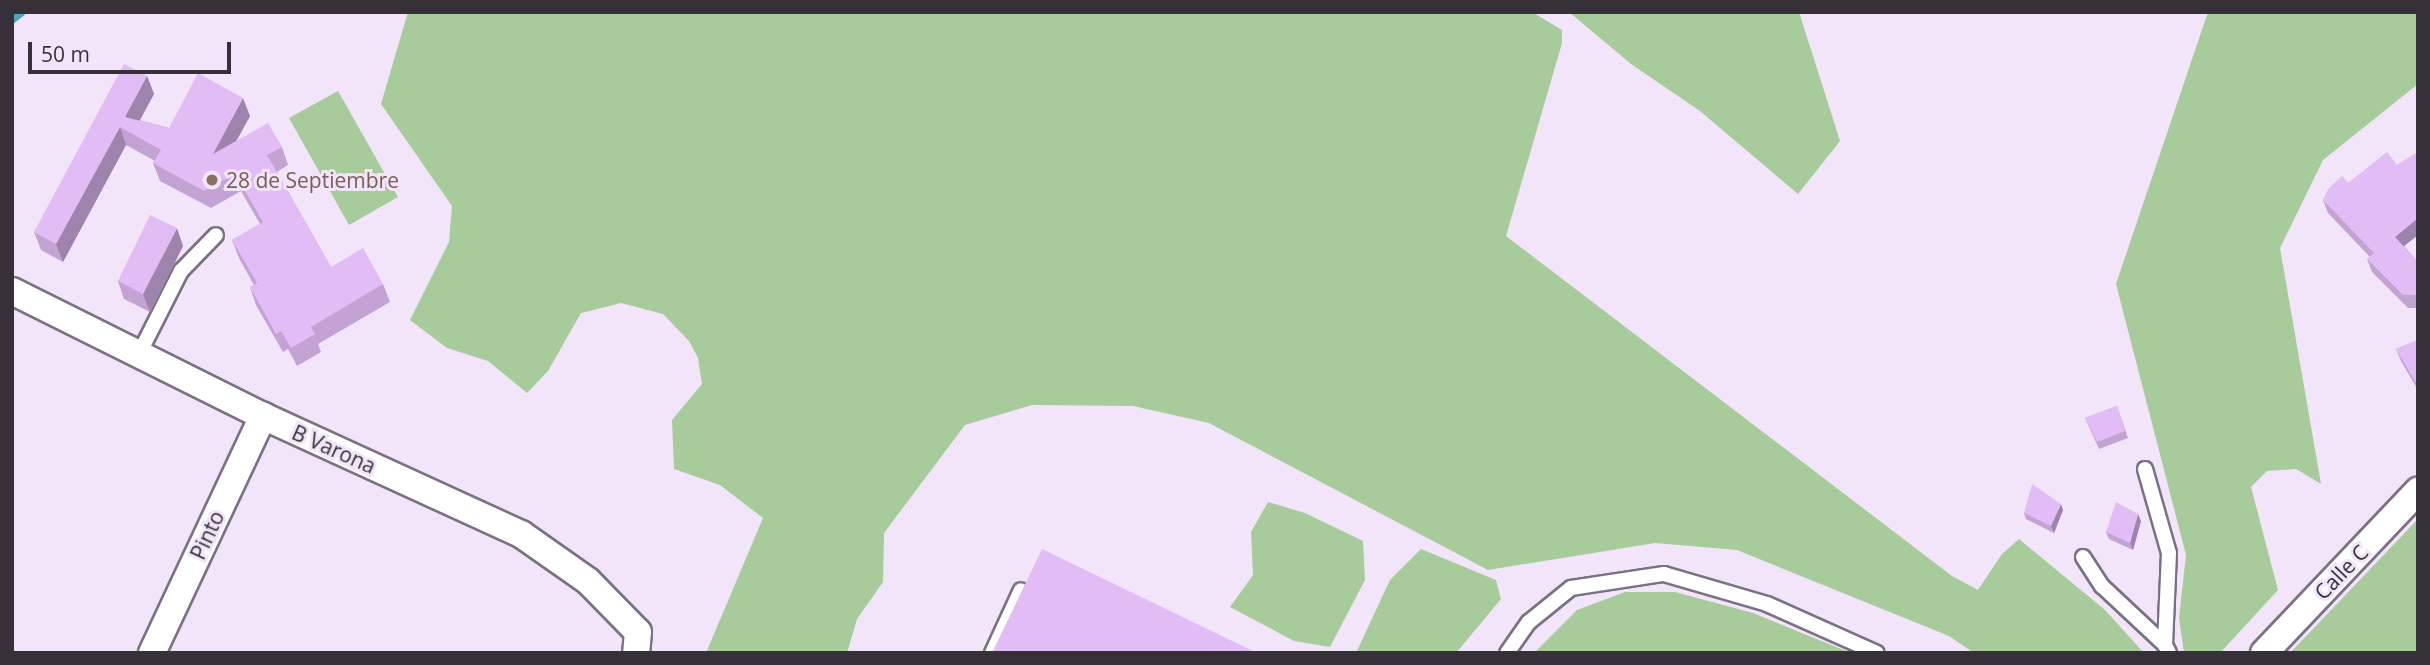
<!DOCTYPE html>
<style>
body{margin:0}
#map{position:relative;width:2430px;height:665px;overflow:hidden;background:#f2e5f9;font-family:"Open Sans",sans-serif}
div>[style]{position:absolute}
.green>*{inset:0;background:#a7cb9b}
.stream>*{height:8px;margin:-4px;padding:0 4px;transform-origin:4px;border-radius:4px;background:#52a1ba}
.roads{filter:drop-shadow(2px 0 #7c7183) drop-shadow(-2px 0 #7c7183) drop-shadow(0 2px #7c7183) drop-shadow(0 -2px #7c7183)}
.lane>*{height:14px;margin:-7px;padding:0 7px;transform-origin:7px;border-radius:7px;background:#fff}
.street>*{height:26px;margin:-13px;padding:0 13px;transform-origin:13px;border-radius:13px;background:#fff}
.wall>*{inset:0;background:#c2a3d3}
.shaded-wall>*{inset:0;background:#9e84ac}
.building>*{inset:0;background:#e2bdf5}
.dots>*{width:19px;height:19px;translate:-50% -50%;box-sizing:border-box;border:4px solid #f2e5f9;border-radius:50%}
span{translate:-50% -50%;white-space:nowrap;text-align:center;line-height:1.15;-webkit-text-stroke:6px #f2e5f9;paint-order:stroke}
.education-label{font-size:21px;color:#785e54}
.left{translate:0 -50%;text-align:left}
.street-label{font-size:21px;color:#363138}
.frame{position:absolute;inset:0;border:14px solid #363138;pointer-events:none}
.scale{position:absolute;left:28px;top:42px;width:203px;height:32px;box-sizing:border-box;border:4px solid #363138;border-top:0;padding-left:9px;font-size:21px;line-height:24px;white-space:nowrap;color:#363138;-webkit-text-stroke:5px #f2e5f9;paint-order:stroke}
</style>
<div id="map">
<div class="green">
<i style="clip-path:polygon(408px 12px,1532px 12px,1562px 30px,1562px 43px,1506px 236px,1952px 576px,1978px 590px,2002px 554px,2019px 539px,2105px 610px,2144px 653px,1974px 653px,1949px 636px,1737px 550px,1655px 543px,1488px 570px,1209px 423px,1133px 406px,1032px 405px,965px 425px,884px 533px,883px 582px,857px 619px,847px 653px,706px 653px,763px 518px,720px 485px,674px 469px,672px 420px,702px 384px,698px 358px,689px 341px,663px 314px,621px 303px,581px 313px,548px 371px,527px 393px,488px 361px,447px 348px,410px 320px,449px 242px,452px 206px,381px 104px)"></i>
<i style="clip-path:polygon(1569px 12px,1799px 12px,1840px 141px,1798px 194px,1700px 111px,1631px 64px)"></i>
<i style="clip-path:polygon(2208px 12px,2418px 12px,2418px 84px,2323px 160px,2280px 248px,2321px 484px,2296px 469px,2267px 471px,2251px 487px,2278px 590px,2220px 653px,2184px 653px,2179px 618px,2186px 555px,2116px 284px)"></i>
<i style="clip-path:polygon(338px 91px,398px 197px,349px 225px,289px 118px)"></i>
<i style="clip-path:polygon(1268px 502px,1305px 513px,1363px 541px,1365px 580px,1330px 647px,1294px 641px,1230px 607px,1253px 575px,1251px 532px)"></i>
<i style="clip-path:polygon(2418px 519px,2418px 653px,2290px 653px)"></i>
<i style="clip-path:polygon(1421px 549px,1496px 580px,1501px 599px,1456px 653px,1356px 653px,1390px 580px)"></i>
<i style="clip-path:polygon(1625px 592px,1675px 592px,1753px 613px,1851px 653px,1534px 653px,1577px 610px)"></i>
</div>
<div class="stream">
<i style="left:12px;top:20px;width:13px;rotate:-39deg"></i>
</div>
<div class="roads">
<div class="lane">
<i style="left:139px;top:354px;width:93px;rotate:-63.2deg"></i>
<i style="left:181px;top:271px;width:50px;rotate:-45.8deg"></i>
<i style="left:2145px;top:469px;width:87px;rotate:74.1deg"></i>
<i style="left:2169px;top:553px;width:92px;rotate:92.5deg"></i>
<i style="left:2165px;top:645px;width:9px;rotate:63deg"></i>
<i style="left:2083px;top:557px;width:35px;rotate:57deg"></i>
<i style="left:2102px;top:586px;width:86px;rotate:43.1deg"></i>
<i style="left:992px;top:653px;width:69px;rotate:-65.3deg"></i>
<i style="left:1507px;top:653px;width:38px;rotate:-55deg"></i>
<i style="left:1529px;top:622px;width:54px;rotate:-39deg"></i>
<i style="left:1571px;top:588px;width:94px;rotate:-8.6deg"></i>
<i style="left:1664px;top:574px;width:107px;rotate:16.2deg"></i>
<i style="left:1767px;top:604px;width:120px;rotate:24deg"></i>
</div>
<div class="street">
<i style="left:12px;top:291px;width:280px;rotate:26.5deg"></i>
<i style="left:263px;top:416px;width:284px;rotate:24.6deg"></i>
<i style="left:521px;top:534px;width:82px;rotate:35deg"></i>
<i style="left:588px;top:581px;width:71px;rotate:45.6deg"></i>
<i style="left:638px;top:632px;width:21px;rotate:95deg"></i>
<i style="left:152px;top:653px;width:262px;rotate:-64.9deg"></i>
<i style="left:2264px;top:653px;width:224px;rotate:-46.5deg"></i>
</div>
</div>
<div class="wall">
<i style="clip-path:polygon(147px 76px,154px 94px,139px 120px,169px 128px,250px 116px,236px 141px,282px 147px,288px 165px,277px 172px,331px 267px,383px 284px,390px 302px,318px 344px,321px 352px,297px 366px,288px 349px,283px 352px,256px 305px,250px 287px,254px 285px,239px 258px,232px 240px,260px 224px,241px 191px,211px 208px,160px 181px,153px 163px,155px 161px,126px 145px,63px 262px,41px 250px,34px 232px)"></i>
<i style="clip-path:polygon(2418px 152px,2418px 235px,2404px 246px,2418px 262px,2418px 308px,2408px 308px,2372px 272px,2367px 259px,2370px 257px,2328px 213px,2323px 200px,2348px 183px,2397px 165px)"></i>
<i style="clip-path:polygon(183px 246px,150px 312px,124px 299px,118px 281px)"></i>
<i style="clip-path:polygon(2418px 340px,2418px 390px,2401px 361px,2396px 349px)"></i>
<i style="clip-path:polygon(2117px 406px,2128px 438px,2099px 449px,2085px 418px)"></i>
<i style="clip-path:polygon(2063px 510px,2054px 533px,2026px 519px,2024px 513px)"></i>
<i style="clip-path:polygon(2141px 521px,2133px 550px,2109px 539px,2106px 532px)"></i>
</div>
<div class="shaded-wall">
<i style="clip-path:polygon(147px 76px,154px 94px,132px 135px,125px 117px)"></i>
<i style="clip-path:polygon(243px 98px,250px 116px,220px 171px,213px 154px)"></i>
<i style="clip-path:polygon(120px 127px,126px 145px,63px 262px,56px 244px)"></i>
<i style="clip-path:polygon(2418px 218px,2418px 235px,2399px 250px,2395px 237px)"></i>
<i style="clip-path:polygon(177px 228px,183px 246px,150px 312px,143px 294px)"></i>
<i style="clip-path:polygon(2061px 504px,2063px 510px,2054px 533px,2051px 526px)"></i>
<i style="clip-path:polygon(2138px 514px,2141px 521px,2133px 550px,2130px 543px)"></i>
</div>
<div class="building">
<i style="clip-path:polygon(124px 64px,147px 76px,125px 117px,169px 128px,198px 73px,243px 98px,213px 154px,268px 123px,282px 147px,267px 155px,331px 267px,363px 248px,383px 284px,311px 327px,315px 334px,291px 348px,281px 331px,276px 334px,250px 287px,257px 283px,232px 240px,263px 222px,235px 174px,204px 191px,153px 163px,161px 150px,120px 127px,56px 244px,34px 232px)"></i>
<i style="clip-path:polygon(2387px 152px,2397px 165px,2418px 152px,2418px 218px,2395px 237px,2418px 262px,2418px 293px,2415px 295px,2403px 295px,2367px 259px,2374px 253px,2323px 200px,2328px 189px,2342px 176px,2348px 183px)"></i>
<i style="clip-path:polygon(150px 215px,177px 228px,143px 294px,118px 281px)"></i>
<i style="clip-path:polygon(2418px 340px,2418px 382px,2416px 383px,2396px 349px)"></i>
<i style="clip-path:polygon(2117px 406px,2125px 431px,2097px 442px,2085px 418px)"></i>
<i style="clip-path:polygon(2032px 484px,2061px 504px,2051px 526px,2024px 513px)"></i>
<i style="clip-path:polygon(2116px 502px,2138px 514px,2130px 543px,2106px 532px)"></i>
<i style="clip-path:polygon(1042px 549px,1257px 653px,992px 653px)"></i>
</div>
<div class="dots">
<i style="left:212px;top:180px;background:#8d6e63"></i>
</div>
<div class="education-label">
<span class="left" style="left:226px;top:180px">28 de Septiembre</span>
</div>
<div class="street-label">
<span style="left:334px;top:449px;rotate:24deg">B Varona</span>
<span style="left:207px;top:535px;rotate:-65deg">Pinto</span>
<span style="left:2341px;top:572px;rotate:-46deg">Calle C</span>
</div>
<div class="frame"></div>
<div class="scale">50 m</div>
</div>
